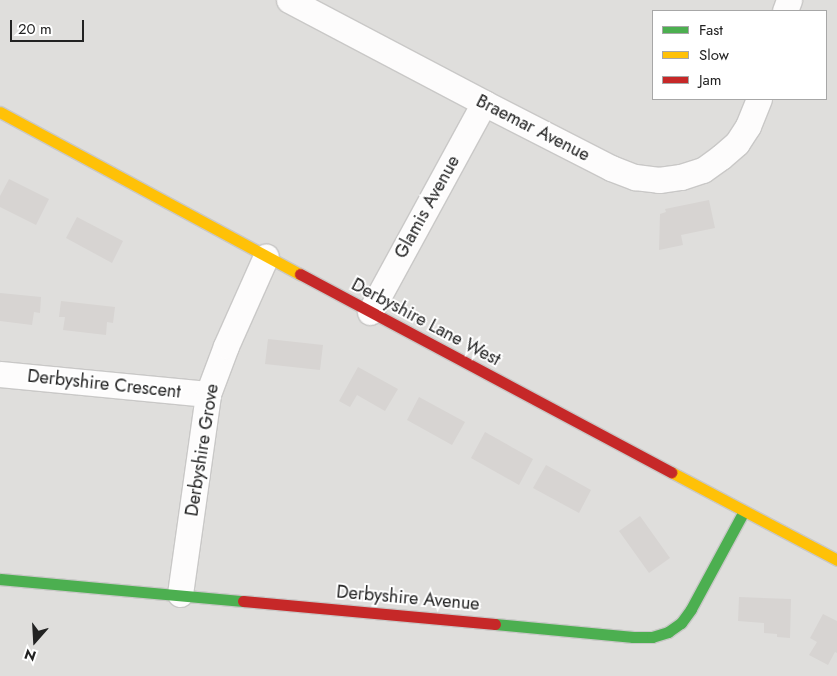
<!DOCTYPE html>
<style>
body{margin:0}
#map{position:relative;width:837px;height:676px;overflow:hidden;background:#f0eeeb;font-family:Jost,sans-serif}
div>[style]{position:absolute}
.residential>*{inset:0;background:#dfdedc}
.building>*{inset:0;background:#d7d4d2}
.roads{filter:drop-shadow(1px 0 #c9c8c7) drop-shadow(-1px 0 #c9c8c7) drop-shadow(0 1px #c9c8c7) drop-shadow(0 -1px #c9c8c7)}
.street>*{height:25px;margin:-12.5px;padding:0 12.5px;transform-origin:12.5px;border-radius:12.5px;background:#fdfcfc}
.fast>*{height:11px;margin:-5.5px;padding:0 5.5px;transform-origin:5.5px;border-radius:5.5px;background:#4caf50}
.slow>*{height:11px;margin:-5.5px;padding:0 5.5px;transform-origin:5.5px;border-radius:5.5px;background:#ffc107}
.jam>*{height:11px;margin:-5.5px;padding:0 5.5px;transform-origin:5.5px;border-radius:5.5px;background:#c62828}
span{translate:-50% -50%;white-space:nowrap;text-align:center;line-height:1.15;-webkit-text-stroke:4px #fff;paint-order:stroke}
.street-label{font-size:18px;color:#222}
.legend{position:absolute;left:652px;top:10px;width:175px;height:90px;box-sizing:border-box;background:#fff;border:1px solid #a7a7a7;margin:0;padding:6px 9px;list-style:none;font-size:15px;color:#222}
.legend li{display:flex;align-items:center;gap:10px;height:25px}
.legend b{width:25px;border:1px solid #a7a7a7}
.north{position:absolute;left:10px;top:616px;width:50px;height:50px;-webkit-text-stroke:4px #fff;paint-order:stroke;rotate:199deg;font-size:14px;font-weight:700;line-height:20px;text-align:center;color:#222}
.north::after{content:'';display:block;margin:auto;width:18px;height:22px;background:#222;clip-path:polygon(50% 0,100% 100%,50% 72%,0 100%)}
.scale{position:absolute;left:10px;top:20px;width:74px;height:22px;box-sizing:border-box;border:2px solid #222;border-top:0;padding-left:6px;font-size:15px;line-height:18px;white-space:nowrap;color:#222;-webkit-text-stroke:4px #fff;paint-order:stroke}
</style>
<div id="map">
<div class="residential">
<i style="clip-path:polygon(evenodd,0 0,837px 0,837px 676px,0 676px,0 0,653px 11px,826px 11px,826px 99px,653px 99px,653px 11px)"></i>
</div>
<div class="building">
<i style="clip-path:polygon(9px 179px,49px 199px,36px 225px,0 207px,0 196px)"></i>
<i style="clip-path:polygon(709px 200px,715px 228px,681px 235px,683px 245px,659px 250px,660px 214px,666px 212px,665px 209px)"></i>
<i style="clip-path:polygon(77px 217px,123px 241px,112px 263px,66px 238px)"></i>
<i style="clip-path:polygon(0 293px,41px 297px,40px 313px,34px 312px,32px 325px,0 321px)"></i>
<i style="clip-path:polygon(61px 301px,115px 307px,113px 323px,107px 322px,106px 335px,63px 330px,65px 317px,59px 317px)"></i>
<i style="clip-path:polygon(268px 339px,323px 345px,320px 370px,265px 364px)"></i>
<i style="clip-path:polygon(358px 367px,398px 389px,385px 411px,357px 395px,350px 407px,339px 401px)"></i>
<i style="clip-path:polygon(419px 397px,465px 422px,452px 445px,407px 420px)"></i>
<i style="clip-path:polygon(485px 432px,533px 459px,519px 485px,471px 458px)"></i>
<i style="clip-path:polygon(546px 465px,591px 490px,579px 513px,533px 488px)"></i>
<i style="clip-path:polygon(640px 516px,670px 558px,649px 573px,619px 531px)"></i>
<i style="clip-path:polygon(739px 597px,791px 599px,790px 638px,777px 637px,777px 634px,764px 633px,764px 623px,738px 621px)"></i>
<i style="clip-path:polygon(823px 614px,837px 621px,837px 653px,835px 652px,828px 665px,809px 655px,817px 642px,810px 638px)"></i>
</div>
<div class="roads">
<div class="street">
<i style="left:289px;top:0;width:221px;rotate:27.8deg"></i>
<i style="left:484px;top:103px;width:143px;rotate:27.1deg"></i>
<i style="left:611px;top:168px;width:26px;rotate:21deg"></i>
<i style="left:635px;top:177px;width:24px;rotate:7deg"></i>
<i style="left:659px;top:180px;width:22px;rotate:-8deg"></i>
<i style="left:681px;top:177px;width:23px;rotate:-18deg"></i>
<i style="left:703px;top:170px;width:22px;rotate:-36deg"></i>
<i style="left:721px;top:157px;width:21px;rotate:-41deg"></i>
<i style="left:737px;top:143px;width:20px;rotate:-57deg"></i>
<i style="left:748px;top:126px;width:29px;rotate:-68deg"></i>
<i style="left:785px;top:11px;width:12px;rotate:-70deg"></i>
<i style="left:370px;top:312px;width:238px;rotate:-61.4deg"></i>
<i style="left:0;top:374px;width:209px;rotate:5.5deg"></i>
<i style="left:180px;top:594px;width:202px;rotate:-82deg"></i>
<i style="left:208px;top:394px;width:51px;rotate:-69.4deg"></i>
<i style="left:226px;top:346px;width:98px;rotate:-66deg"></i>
</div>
<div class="fast">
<i style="left:0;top:579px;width:244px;rotate:5.2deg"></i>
<i style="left:495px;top:624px;width:139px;rotate:5.4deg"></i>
<i style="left:633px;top:637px;width:19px"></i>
<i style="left:652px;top:637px;width:17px;rotate:-17deg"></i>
<i style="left:668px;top:632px;width:16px;rotate:-35deg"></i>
<i style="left:681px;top:623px;width:17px;rotate:-54deg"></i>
<i style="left:691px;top:609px;width:111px;rotate:-61.6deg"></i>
</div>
<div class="slow">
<i style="left:0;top:112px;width:341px;rotate:28.4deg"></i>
<i style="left:671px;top:472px;width:188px;rotate:27.9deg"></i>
</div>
<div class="jam">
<i style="left:300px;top:274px;width:421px;rotate:28.1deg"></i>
<i style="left:243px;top:601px;width:253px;rotate:5.2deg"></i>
</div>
</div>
<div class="street-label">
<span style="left:533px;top:128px;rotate:27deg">Braemar Avenue</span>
<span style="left:427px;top:207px;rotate:-61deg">Glamis Avenue</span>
<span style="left:426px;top:322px;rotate:28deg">Derbyshire Lane West</span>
<span style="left:104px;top:384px;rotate:6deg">Derbyshire Crescent</span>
<span style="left:202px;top:450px;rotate:-81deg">Derbyshire Grove</span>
<span style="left:408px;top:598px;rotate:5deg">Derbyshire Avenue</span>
</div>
<ul class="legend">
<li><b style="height:6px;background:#4caf50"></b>Fast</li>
<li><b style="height:6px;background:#ffc107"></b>Slow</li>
<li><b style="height:6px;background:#c62828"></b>Jam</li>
</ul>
<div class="north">N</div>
<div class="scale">20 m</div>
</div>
